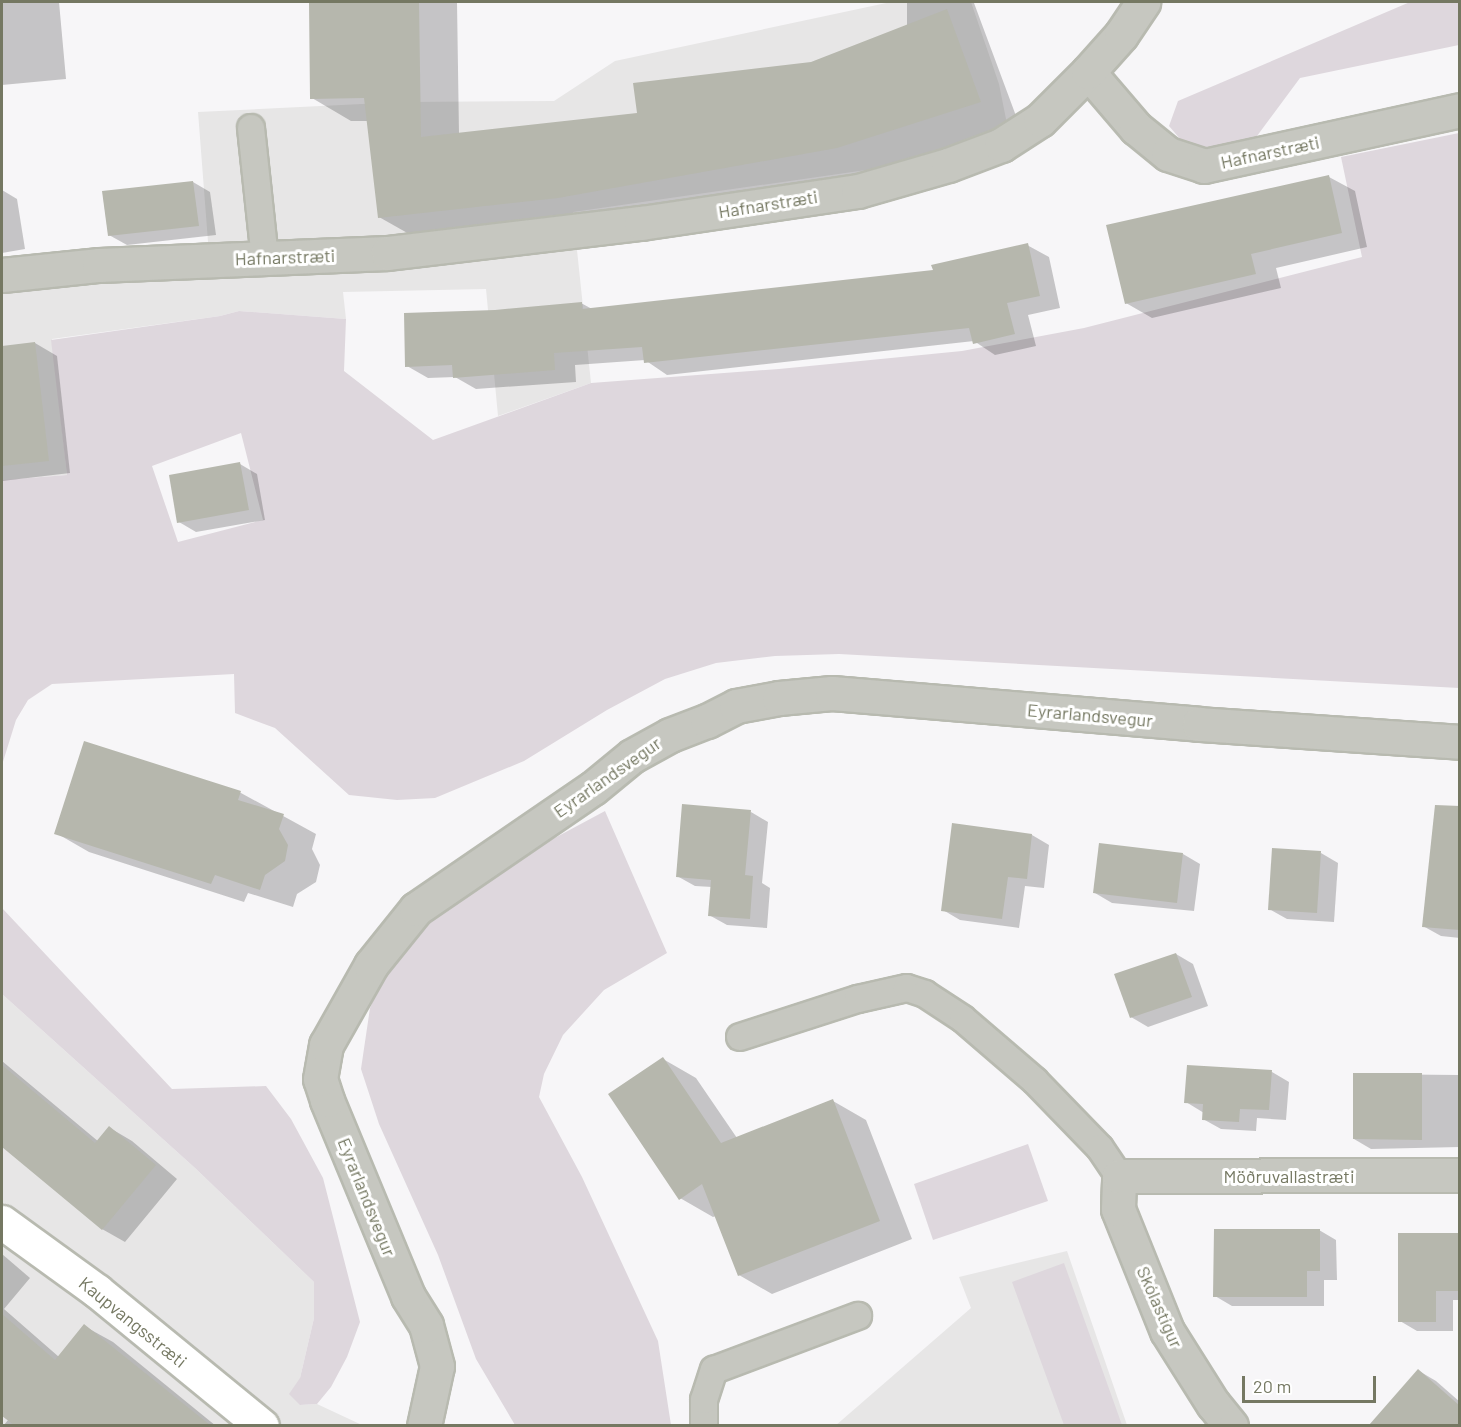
<!DOCTYPE html>
<meta charset="utf-8">
<style>
body{margin:0}
#map{position:relative;width:1461px;height:1427px;overflow:hidden;background:#f7f6f8;font-family:Barlow,sans-serif}
div>[style]{position:absolute}
.built>*{inset:0;background:#e7e6e6}
.green>*{inset:0;background:#ded7dd}
.shadow>*{inset:0;background:#0003}
.building>*{inset:0;background:#b6b7ad}
.roads{filter:drop-shadow(2px 0 #b8bab0) drop-shadow(-2px 0 #b8bab0) drop-shadow(0 2px #b8bab0) drop-shadow(0 -2px #b8bab0)}
.service>*{height:26px;margin:-13px;padding:0 13px;transform-origin:13px;border-radius:13px;background:#c6c7c0}
.minor>*{height:33px;margin:-16.5px;padding:0 16.5px;transform-origin:16.5px;border-radius:16.5px;background:#c6c7c0}
.secondary>*{height:33px;margin:-16.5px;padding:0 16.5px;transform-origin:16.5px;border-radius:16.5px;background:#fff}
span{translate:-50% -50%;white-space:nowrap;text-align:center;line-height:1.15;-webkit-text-stroke:6px #fff;paint-order:stroke}
.street-label{font-size:18px;color:#757862}
.frame{position:absolute;inset:0;border:3px solid #757862;pointer-events:none}
.scale{position:absolute;left:1242px;top:1376px;width:134px;height:27px;box-sizing:border-box;border:3px solid #757862;border-top:0;padding-left:8px;font-size:18px;line-height:21px;white-space:nowrap;color:#757862;-webkit-text-stroke:4px #fff;paint-order:stroke}
</style>
<div id="map">
<div class="built">
<i style="clip-path:polygon(891px 2px,971px 2px,999px 84px,1012px 149px,573px 212px,591px 383px,498px 416px,486px 289px,343px 292px,346px 319px,239px 311px,220px 316px,52px 339px,67px 475px,2px 480px,2px 259px,208px 242px,198px 112px,403px 102px,554px 101px,615px 61px)"></i>
<i style="clip-path:polygon(2px 994px,195px 1168px,314px 1282px,314px 1318px,300px 1378px,300px 1405px,317px 1404px,362px 1425px,2px 1425px)"></i>
<i style="clip-path:polygon(1067px 1251px,1127px 1425px,835px 1426px,971px 1308px,959px 1277px)"></i>
</div>
<div class="green">
<i style="clip-path:polygon(1410px 2px,1459px 2px,1459px 45px,1300px 78px,1257px 136px,1234px 145px,1206px 147px,1181px 140px,1169px 126px,1178px 101px)"></i>
<i style="clip-path:polygon(evenodd,1459px 133px,1459px 688px,839px 654px,775px 656px,716px 663px,665px 679px,607px 710px,524px 761px,435px 798px,397px 800px,349px 795px,275px 728px,235px 713px,234px 674px,52px 684px,28px 700px,16px 720px,2px 765px,2px 480px,67px 475px,51px 340px,220px 316px,239px 311px,346px 319px,344px 371px,433px 440px,591px 383px,779px 369px,962px 351px,1084px 328px,1362px 257px,1341px 157px,1459px 133px,241px 433px,263px 520px,178px 542px,152px 466px,241px 433px)"></i>
<i style="clip-path:polygon(605px 811px,667px 953px,604px 990px,563px 1035px,544px 1074px,539px 1097px,582px 1177px,658px 1341px,671px 1425px,515px 1425px,476px 1359px,438px 1255px,379px 1124px,361px 1069px,370px 1008px,387px 969px,428px 921px,495px 870px)"></i>
<i style="clip-path:polygon(2px 908px,172px 1089px,266px 1086px,291px 1119px,323px 1178px,360px 1322px,347px 1357px,331px 1387px,317px 1404px,300px 1405px,289px 1394px,300px 1378px,314px 1318px,314px 1282px,195px 1168px,2px 994px)"></i>
<i style="clip-path:polygon(1028px 1144px,1048px 1201px,933px 1240px,914px 1184px)"></i>
<i style="clip-path:polygon(1064px 1263px,1122px 1425px,1064px 1425px,1012px 1282px)"></i>
</div>
<div class="shadow">
<i style="clip-path:polygon(2px 2px,59px 2px,66px 79px,2px 85px)"></i>
<i style="clip-path:polygon(310px 2px,457px 2px,459px 134px,639px 114px,812px 64px,907px 26px,907px 2px,1012px 2px,974px 3px,1019px 124px,877px 170px,598px 219px,418px 239px,379px 217px,368px 121px,351px 121px,312px 98px)"></i>
<i style="clip-path:polygon(1329px 177px,1355px 191px,1367px 247px,1276px 268px,1281px 288px,1152px 318px,1126px 303px)"></i>
<i style="clip-path:polygon(193px 182px,210px 192px,216px 235px,127px 245px,109px 235px)"></i>
<i style="clip-path:polygon(2px 190px,17px 199px,25px 249px,2px 253px)"></i>
<i style="clip-path:polygon(1027px 245px,1049px 257px,1060px 308px,1028px 315px,1036px 346px,995px 355px,974px 341px,667px 375px,645px 360px,575px 365px,576px 382px,476px 389px,455px 377px,428px 378px,407px 366px,495px 311px,581px 303px,592px 309px,934px 272px)"></i>
<i style="clip-path:polygon(35px 343px,57px 356px,70px 473px,2px 481px,2px 348px)"></i>
<i style="clip-path:polygon(240px 464px,257px 474px,265px 520px,196px 532px,179px 522px)"></i>
<i style="clip-path:polygon(85px 743px,241px 793px,316px 834px,312px 849px,320px 865px,316px 882px,297px 894px,293px 907px,248px 893px,244px 902px,89px 852px,56px 833px)"></i>
<i style="clip-path:polygon(751px 812px,768px 822px,762px 883px,770px 888px,767px 928px,727px 925px,709px 915px,712px 887px,695px 886px,677px 876px)"></i>
<i style="clip-path:polygon(954px 825px,1032px 835px,1049px 845px,1044px 888px,1025px 886px,1019px 928px,960px 920px,943px 910px)"></i>
<i style="clip-path:polygon(1321px 853px,1338px 863px,1334px 922px,1287px 919px,1269px 909px)"></i>
<i style="clip-path:polygon(1183px 854px,1200px 864px,1194px 911px,1112px 903px,1095px 893px)"></i>
<i style="clip-path:polygon(1460px 874px,1460px 938px,1441px 936px,1423px 926px)"></i>
<i style="clip-path:polygon(1176px 954px,1193px 964px,1208px 1006px,1148px 1027px,1131px 1017px)"></i>
<i style="clip-path:polygon(663px 1059px,696px 1078px,737px 1138px,833px 1101px,866px 1120px,912px 1239px,772px 1294px,739px 1275px,716px 1216px,713px 1217px,680px 1198px)"></i>
<i style="clip-path:polygon(2px 1061px,99px 1142px,110px 1128px,132px 1141px,177px 1179px,125px 1242px,102px 1229px,2px 1144px)"></i>
<i style="clip-path:polygon(1272px 1072px,1289px 1082px,1286px 1120px,1257px 1118px,1256px 1131px,1221px 1129px,1203px 1119px,1204px 1113px,1186px 1102px)"></i>
<i style="clip-path:polygon(1354px 1074px,1460px 1075px,1460px 1147px,1371px 1149px,1354px 1139px)"></i>
<i style="clip-path:polygon(1319px 1230px,1336px 1240px,1337px 1280px,1324px 1280px,1324px 1306px,1232px 1306px,1215px 1296px)"></i>
<i style="clip-path:polygon(1460px 1235px,1460px 1300px,1453px 1300px,1453px 1331px,1417px 1331px,1400px 1321px)"></i>
<i style="clip-path:polygon(2px 1254px,30px 1278px,4px 1309px,59px 1357px,84px 1326px,113px 1342px,216px 1426px,3px 1426px,19px 1407px,2px 1392px)"></i>
<i style="clip-path:polygon(1419px 1371px,1436px 1381px,1460px 1402px,1460px 1426px,1384px 1426px,1377px 1419px)"></i>
</div>
<div class="building">
<i style="clip-path:polygon(309px 2px,419px 2px,421px 137px,637px 113px,633px 83px,811px 62px,947px 9px,981px 102px,837px 148px,558px 198px,378px 218px,364px 98px,310px 99px)"></i>
<i style="clip-path:polygon(1329px 175px,1342px 233px,1251px 254px,1256px 274px,1125px 304px,1106px 225px)"></i>
<i style="clip-path:polygon(193px 181px,199px 226px,108px 236px,102px 191px)"></i>
<i style="clip-path:polygon(1028px 243px,1040px 296px,1007px 303px,1015px 334px,973px 344px,969px 328px,644px 363px,642px 347px,554px 353px,555px 370px,453px 378px,452px 365px,405px 367px,404px 313px,495px 310px,582px 302px,582px 309px,933px 270px,931px 265px)"></i>
<i style="clip-path:polygon(35px 342px,49px 461px,2px 466px,2px 346px)"></i>
<i style="clip-path:polygon(240px 462px,249px 510px,177px 523px,169px 475px)"></i>
<i style="clip-path:polygon(84px 741px,241px 791px,238px 800px,284px 814px,279px 829px,288px 845px,285px 861px,265px 875px,260px 890px,215px 875px,211px 884px,54px 834px)"></i>
<i style="clip-path:polygon(682px 804px,751px 810px,745px 875px,753px 876px,750px 919px,708px 916px,711px 880px,676px 877px)"></i>
<i style="clip-path:polygon(1435px 805px,1460px 806px,1460px 930px,1422px 927px)"></i>
<i style="clip-path:polygon(952px 823px,1032px 834px,1027px 879px,1008px 877px,1002px 919px,941px 911px)"></i>
<i style="clip-path:polygon(1099px 843px,1183px 853px,1177px 903px,1093px 893px)"></i>
<i style="clip-path:polygon(1272px 848px,1321px 851px,1317px 913px,1268px 910px)"></i>
<i style="clip-path:polygon(1176px 953px,1192px 997px,1130px 1018px,1114px 974px)"></i>
<i style="clip-path:polygon(663px 1057px,721px 1143px,833px 1099px,880px 1221px,738px 1276px,702px 1184px,679px 1200px,608px 1094px)"></i>
<i style="clip-path:polygon(2px 1065px,95px 1143px,109px 1126px,156px 1165px,102px 1230px,2px 1147px)"></i>
<i style="clip-path:polygon(1187px 1065px,1272px 1070px,1269px 1110px,1240px 1109px,1239px 1122px,1202px 1120px,1203px 1104px,1184px 1103px)"></i>
<i style="clip-path:polygon(1353px 1073px,1422px 1073px,1422px 1140px,1353px 1139px)"></i>
<i style="clip-path:polygon(1214px 1229px,1320px 1229px,1320px 1271px,1307px 1271px,1307px 1297px,1213px 1297px)"></i>
<i style="clip-path:polygon(1398px 1233px,1460px 1233px,1460px 1291px,1436px 1291px,1436px 1322px,1398px 1322px)"></i>
<i style="clip-path:polygon(2px 1314px,55px 1360px,84px 1324px,210px 1425px,14px 1425px,2px 1416px)"></i>
<i style="clip-path:polygon(1418px 1369px,1460px 1406px,1460px 1425px,1369px 1425px)"></i>
</div>
<div class="roads">
<div class="service">
<i style="left:251px;top:128px;width:131px;rotate:83.9deg"></i>
<i style="left:740px;top:1037px;width:124px;rotate:-17.9deg"></i>
<i style="left:858px;top:999px;width:50px;rotate:-12.7deg"></i>
<i style="left:907px;top:988px;width:19px;rotate:18deg"></i>
<i style="left:925px;top:994px;width:45px;rotate:33.3deg"></i>
<i style="left:963px;top:1019px;width:95px;rotate:40.7deg"></i>
<i style="left:1035px;top:1081px;width:93px;rotate:45.9deg"></i>
<i style="left:1100px;top:1148px;width:34px;rotate:56deg"></i>
<i style="left:704px;top:1426px;width:26px;rotate:-90deg"></i>
<i style="left:704px;top:1400px;width:32px;rotate:-72deg"></i>
<i style="left:714px;top:1370px;width:154px;rotate:-20.6deg"></i>
</div>
<div class="minor">
<i style="left:1088px;top:72px;width:74px;rotate:49.4deg"></i>
<i style="left:1136px;top:128px;width:41px;rotate:39.1deg"></i>
<i style="left:1168px;top:154px;width:38px;rotate:18deg"></i>
<i style="left:1204px;top:166px;width:262px;rotate:-12.3deg"></i>
<i style="left:2px;top:275px;width:98px;rotate:-5.9deg"></i>
<i style="left:99px;top:265px;width:289px;rotate:-2.4deg"></i>
<i style="left:388px;top:253px;width:255px;rotate:-6.8deg"></i>
<i style="left:641px;top:223px;width:219px;rotate:-8.4deg"></i>
<i style="left:858px;top:191px;width:94px;rotate:-16.1deg"></i>
<i style="left:948px;top:165px;width:57px;rotate:-20.7deg"></i>
<i style="left:1001px;top:145px;width:46px;rotate:-32.7deg"></i>
<i style="left:1040px;top:120px;width:68px;rotate:-45deg"></i>
<i style="left:1088px;top:72px;width:50px;rotate:-48.3deg"></i>
<i style="left:1121px;top:35px;width:40px;rotate:-56deg"></i>
<i style="left:424px;top:1426px;width:61px;rotate:-77.8deg"></i>
<i style="left:437px;top:1366px;width:42px;rotate:-105deg"></i>
<i style="left:426px;top:1325px;width:34px;rotate:-122deg"></i>
<i style="left:408px;top:1296px;width:212px;rotate:-112.5deg"></i>
<i style="left:327px;top:1100px;width:22px;rotate:-108deg"></i>
<i style="left:320px;top:1079px;width:35px;rotate:-80deg"></i>
<i style="left:326px;top:1045px;width:92px;rotate:-60.6deg"></i>
<i style="left:371px;top:965px;width:72px;rotate:-51.2deg"></i>
<i style="left:416px;top:909px;width:214px;rotate:-34.4deg"></i>
<i style="left:593px;top:788px;width:50px;rotate:-39.4deg"></i>
<i style="left:632px;top:756px;width:43px;rotate:-28.9deg"></i>
<i style="left:670px;top:735px;width:40px;rotate:-21deg"></i>
<i style="left:707px;top:721px;width:33px;rotate:-27deg"></i>
<i style="left:736px;top:706px;width:44px;rotate:-10.5deg"></i>
<i style="left:779px;top:698px;width:53px;rotate:-5.4deg"></i>
<i style="left:832px;top:693px;width:368px;rotate:4.8deg"></i>
<i style="left:1199px;top:724px;width:262px;rotate:3.9deg"></i>
<i style="left:1231px;top:1426px;width:28px;rotate:-129deg"></i>
<i style="left:1213px;top:1404px;width:86px;rotate:-122.2deg"></i>
<i style="left:1167px;top:1331px;width:131px;rotate:-111.9deg"></i>
<i style="left:1118px;top:1209px;width:33px;rotate:-88deg"></i>
<i style="left:1119px;top:1176px;width:341px;rotate:-0.2deg"></i>
</div>
<div class="secondary">
<i style="left:2px;top:1222px;width:117px;rotate:36deg"></i>
<i style="left:97px;top:1291px;width:213px;rotate:39.3deg"></i>
</div>
</div>
<div class="street-label">
<span style="left:1270px;top:152px;rotate:-12deg">Hafnarstræti</span>
<span style="left:768px;top:204px;rotate:-9deg">Hafnarstræti</span>
<span style="left:285px;top:257px;rotate:-2deg">Hafnarstræti</span>
<span style="left:1090px;top:715px;rotate:5deg">Eyrarlandsvegur</span>
<span style="left:607px;top:777px;rotate:-35deg">Eyrarlandsvegur</span>
<span style="left:1289px;top:1176px">Möðruvallastræti</span>
<span style="left:367px;top:1197px;rotate:68deg">Eyrarlandsvegur</span>
<span style="left:1160px;top:1307px;rotate:66deg">Skólastígur</span>
<span style="left:133px;top:1322px;rotate:39deg">Kaupvangsstræti</span>
</div>
<div class="frame"></div>
<div class="scale">20 m</div>
</div>
